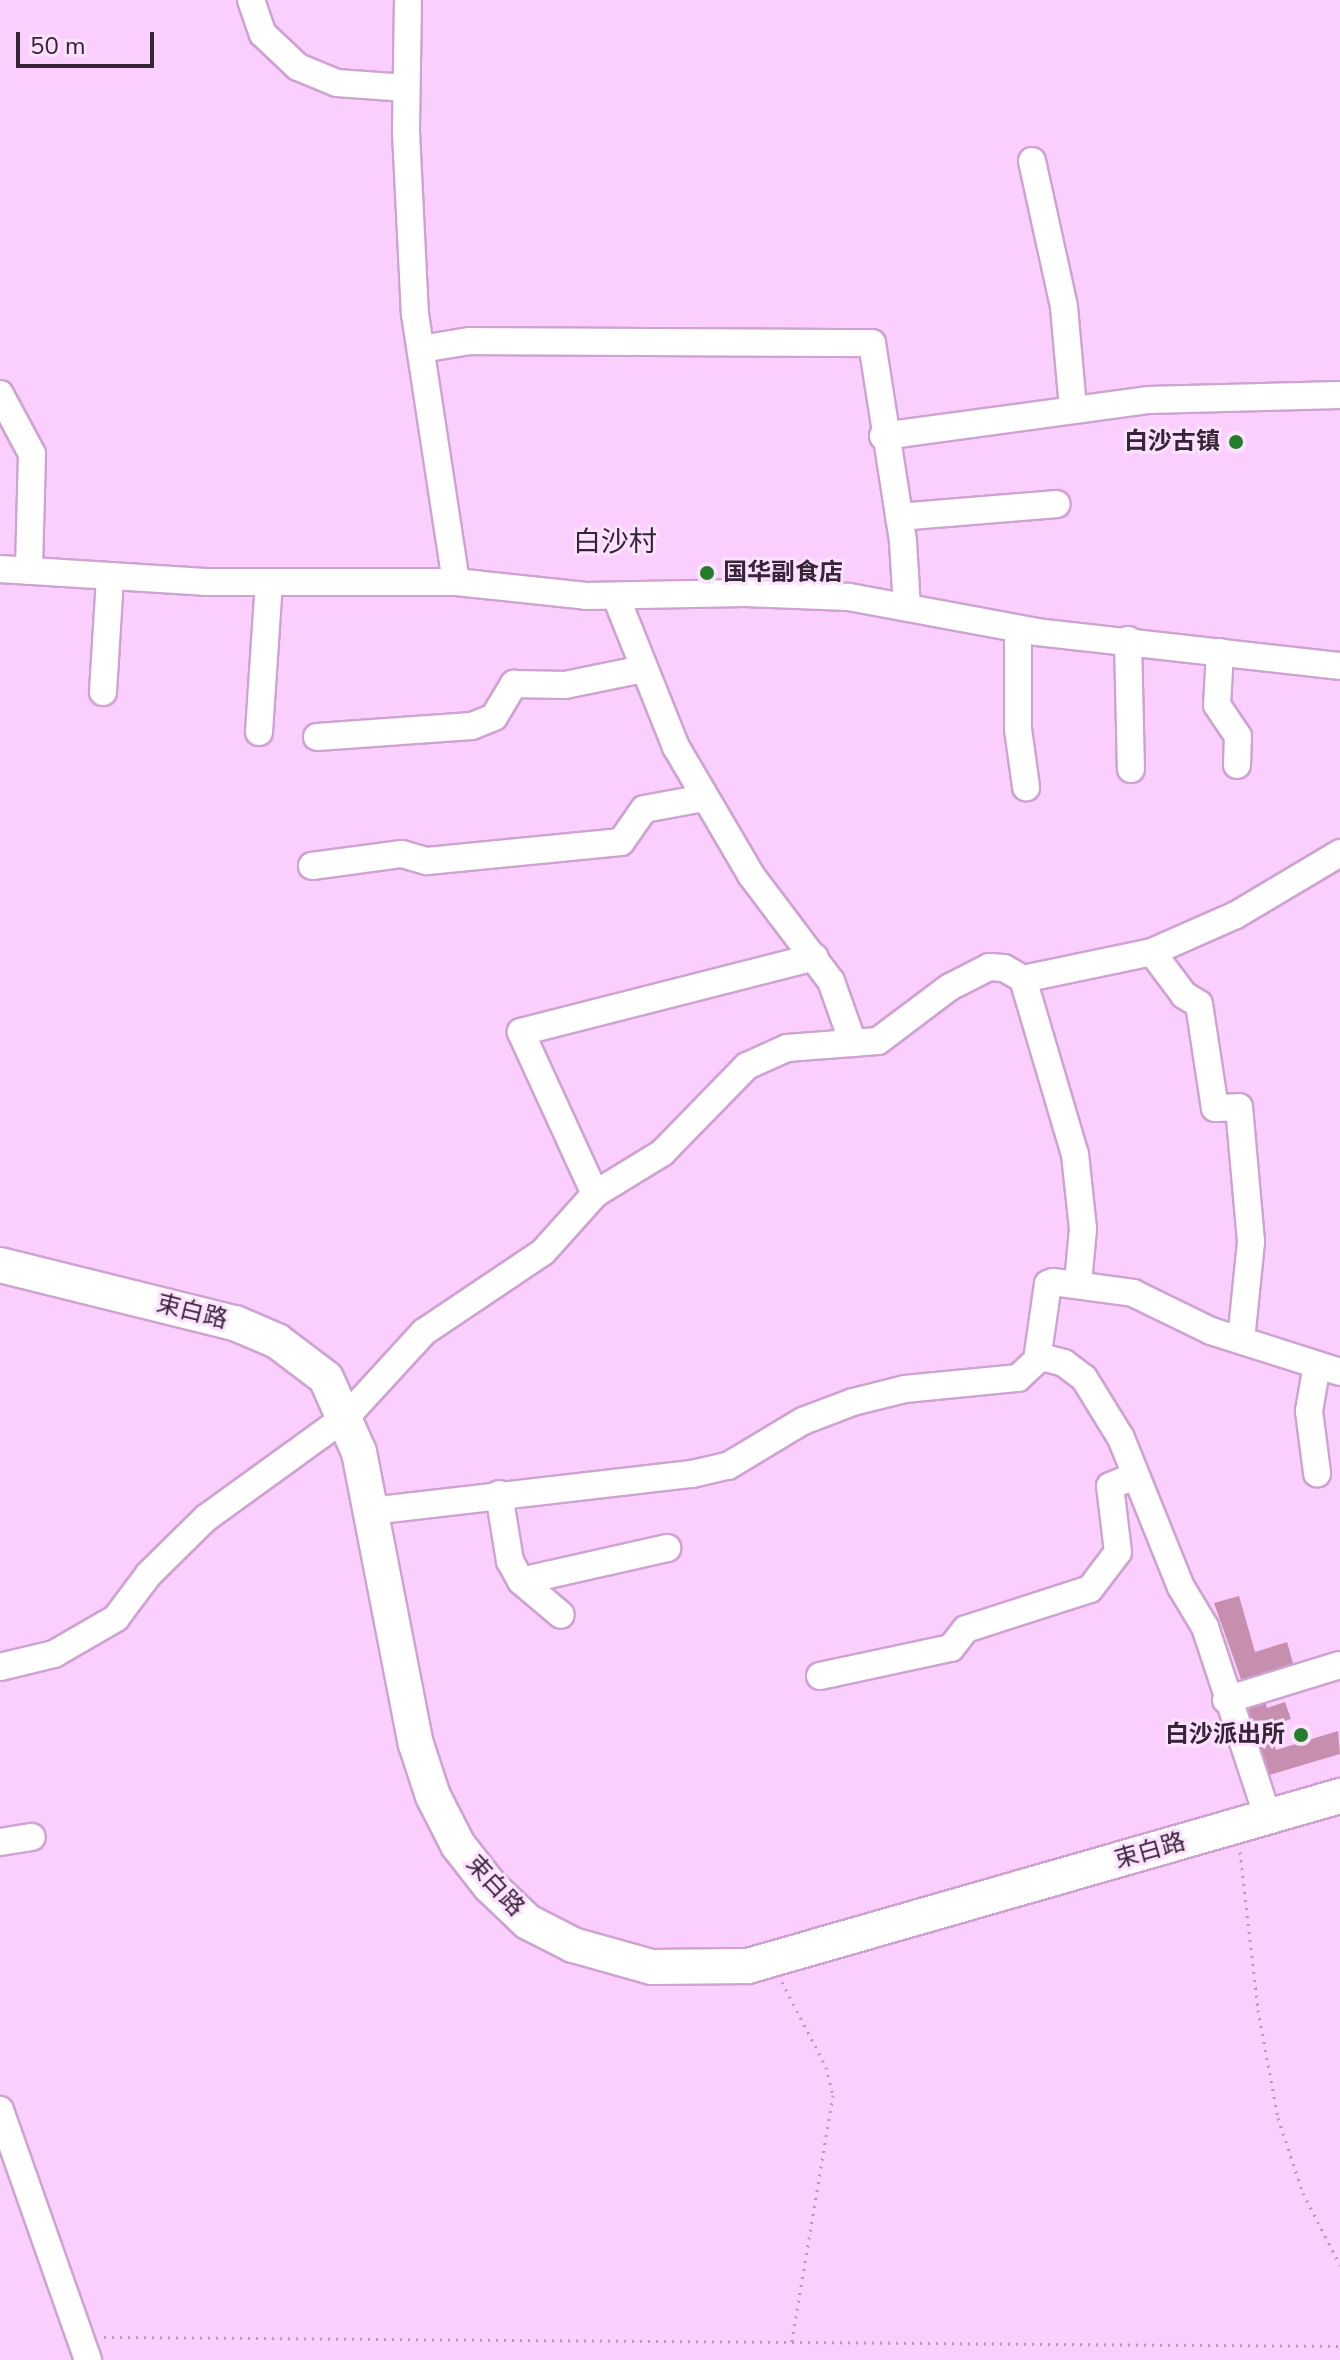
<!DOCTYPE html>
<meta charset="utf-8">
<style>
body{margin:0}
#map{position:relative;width:1340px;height:2360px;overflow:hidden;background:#facefd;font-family:"Nunito Sans","Noto Sans SC",sans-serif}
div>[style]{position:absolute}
.building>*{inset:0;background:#c68faf}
.path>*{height:3px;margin-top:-1.5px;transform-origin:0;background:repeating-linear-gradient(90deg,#ba97bc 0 2px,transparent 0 8px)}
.roads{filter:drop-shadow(2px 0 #cea3d1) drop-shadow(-2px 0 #cea3d1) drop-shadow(0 2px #cea3d1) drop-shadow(0 -2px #cea3d1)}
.minor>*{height:26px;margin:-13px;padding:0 13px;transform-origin:13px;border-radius:13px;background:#fff}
.major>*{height:34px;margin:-17px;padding:0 17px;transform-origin:17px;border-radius:17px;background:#fff}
.dots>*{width:22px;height:22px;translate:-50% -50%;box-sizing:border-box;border:4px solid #fde2ff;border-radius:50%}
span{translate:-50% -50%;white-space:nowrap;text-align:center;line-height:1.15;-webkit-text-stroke:6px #fde2ff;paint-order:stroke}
.poi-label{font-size:24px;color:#352537;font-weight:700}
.right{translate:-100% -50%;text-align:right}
.left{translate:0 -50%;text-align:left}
.street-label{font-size:24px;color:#352537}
.quarter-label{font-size:28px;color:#352537}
.scale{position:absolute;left:16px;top:32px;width:138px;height:36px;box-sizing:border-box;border:4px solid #352537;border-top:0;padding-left:10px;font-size:24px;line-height:28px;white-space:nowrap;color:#352537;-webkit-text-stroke:6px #fde2ff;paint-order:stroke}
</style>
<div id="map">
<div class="building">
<i style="clip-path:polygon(1239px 1596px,1255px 1652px,1287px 1642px,1295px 1670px,1243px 1685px,1214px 1603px)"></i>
<i style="clip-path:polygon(1265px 1701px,1267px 1708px,1285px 1702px,1291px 1719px,1269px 1726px,1276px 1750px,1338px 1731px,1340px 1754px,1259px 1778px,1245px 1707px)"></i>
</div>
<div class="path">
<i style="left:1240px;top:1852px;width:159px;rotate:83.5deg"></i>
<i style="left:1258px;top:2010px;width:110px;rotate:79.5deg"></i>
<i style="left:1278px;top:2118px;width:79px;rotate:71.6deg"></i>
<i style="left:1303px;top:2193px;width:81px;rotate:62.8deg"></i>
<i style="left:782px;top:1982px;width:96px;rotate:62.6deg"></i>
<i style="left:826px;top:2067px;width:29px;rotate:76deg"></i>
<i style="left:833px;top:2095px;width:254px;rotate:99.5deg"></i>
<i style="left:104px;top:2337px;width:1236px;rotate:0.42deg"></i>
</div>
<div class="roads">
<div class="minor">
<i style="left:251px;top:0;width:36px;rotate:71deg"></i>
<i style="left:263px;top:34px;width:48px;rotate:43.3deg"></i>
<i style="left:298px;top:67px;width:42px;rotate:22.3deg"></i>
<i style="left:337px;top:83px;width:69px;rotate:4.1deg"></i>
<i style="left:408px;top:0;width:132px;rotate:90.9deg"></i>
<i style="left:406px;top:132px;width:182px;rotate:87.2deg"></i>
<i style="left:415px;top:314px;width:271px;rotate:81.3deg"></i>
<i style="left:1032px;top:161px;width:149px;rotate:77.6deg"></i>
<i style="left:1064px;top:307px;width:101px;rotate:84.9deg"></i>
<i style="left:421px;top:349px;width:50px;rotate:-9.3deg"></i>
<i style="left:470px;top:341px;width:402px;rotate:0.3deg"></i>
<i style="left:872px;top:343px;width:201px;rotate:81.1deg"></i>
<i style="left:903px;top:542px;width:65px;rotate:86.5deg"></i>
<i style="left:0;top:394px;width:68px;rotate:61.9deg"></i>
<i style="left:32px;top:454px;width:117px;rotate:91.5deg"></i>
<i style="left:883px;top:436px;width:267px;rotate:-7.7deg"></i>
<i style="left:1148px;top:400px;width:192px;rotate:-1.5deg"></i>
<i style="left:899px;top:517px;width:158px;rotate:-4.7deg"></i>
<i style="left:0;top:569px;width:205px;rotate:3.6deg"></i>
<i style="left:205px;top:582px;width:251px"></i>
<i style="left:456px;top:582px;width:131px;rotate:6.1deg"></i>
<i style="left:586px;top:596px;width:159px;rotate:-1.1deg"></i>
<i style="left:745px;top:593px;width:104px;rotate:2.2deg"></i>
<i style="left:849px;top:597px;width:191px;rotate:10.5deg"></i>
<i style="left:1037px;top:632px;width:305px;rotate:6.4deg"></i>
<i style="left:616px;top:597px;width:162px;rotate:68.2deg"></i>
<i style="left:676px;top:747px;width:148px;rotate:59.6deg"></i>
<i style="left:751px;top:875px;width:133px;rotate:53deg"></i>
<i style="left:831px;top:981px;width:66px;rotate:70.5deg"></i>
<i style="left:1018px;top:629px;width:100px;rotate:90deg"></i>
<i style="left:1018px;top:729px;width:59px;rotate:82.1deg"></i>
<i style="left:1128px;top:640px;width:129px;rotate:88.7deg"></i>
<i style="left:1220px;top:652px;width:53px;rotate:93.2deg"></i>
<i style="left:1217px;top:705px;width:37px;rotate:56deg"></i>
<i style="left:1238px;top:736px;width:29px;rotate:92deg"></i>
<i style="left:103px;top:692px;width:116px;rotate:-86.5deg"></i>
<i style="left:259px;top:732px;width:150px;rotate:-86.2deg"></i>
<i style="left:317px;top:737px;width:155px;rotate:-4.1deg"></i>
<i style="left:472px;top:726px;width:24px;rotate:-22deg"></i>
<i style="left:494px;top:717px;width:39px;rotate:-59deg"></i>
<i style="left:514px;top:684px;width:51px;rotate:1.1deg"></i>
<i style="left:565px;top:685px;width:80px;rotate:-11.6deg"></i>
<i style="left:312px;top:866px;width:91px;rotate:-7.6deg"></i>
<i style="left:402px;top:854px;width:26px;rotate:16deg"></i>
<i style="left:427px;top:861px;width:195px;rotate:-5.6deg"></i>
<i style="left:621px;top:842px;width:40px;rotate:-55.1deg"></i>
<i style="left:644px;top:809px;width:61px;rotate:-10.4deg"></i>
<i style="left:1152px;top:952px;width:54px;rotate:53.3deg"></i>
<i style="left:1184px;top:995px;width:17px;rotate:31deg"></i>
<i style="left:1199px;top:1004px;width:105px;rotate:81.3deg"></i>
<i style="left:1215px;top:1108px;width:24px;rotate:-2deg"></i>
<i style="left:1239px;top:1107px;width:136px;rotate:84.9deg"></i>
<i style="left:1251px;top:1242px;width:99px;rotate:95.8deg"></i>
<i style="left:1023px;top:979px;width:183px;rotate:73.5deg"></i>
<i style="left:1075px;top:1154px;width:75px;rotate:83.9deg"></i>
<i style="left:1083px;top:1229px;width:54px;rotate:95.3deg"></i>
<i style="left:595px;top:1194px;width:178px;rotate:-114.6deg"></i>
<i style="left:521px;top:1032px;width:303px;rotate:-14.3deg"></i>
<i style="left:1038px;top:1356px;width:27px;rotate:15deg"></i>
<i style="left:1064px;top:1363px;width:25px;rotate:37deg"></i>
<i style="left:1084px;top:1378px;width:70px;rotate:58.3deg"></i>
<i style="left:1121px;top:1438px;width:161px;rotate:68.1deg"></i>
<i style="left:1181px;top:1587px;width:47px;rotate:59deg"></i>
<i style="left:1205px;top:1627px;width:200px;rotate:71.7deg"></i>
<i style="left:1317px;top:1365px;width:47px;rotate:99.9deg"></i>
<i style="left:1309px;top:1411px;width:63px;rotate:82.6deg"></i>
<i style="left:499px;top:1494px;width:68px;rotate:80.7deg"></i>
<i style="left:510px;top:1561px;width:23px;rotate:61deg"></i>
<i style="left:521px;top:1581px;width:52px;rotate:40.4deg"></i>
<i style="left:371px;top:1511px;width:323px;rotate:-6.6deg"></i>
<i style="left:692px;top:1474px;width:37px;rotate:-13deg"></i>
<i style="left:728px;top:1466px;width:87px;rotate:-31deg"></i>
<i style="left:803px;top:1421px;width:53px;rotate:-20.8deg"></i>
<i style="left:853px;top:1402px;width:54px;rotate:-14deg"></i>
<i style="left:905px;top:1389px;width:114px;rotate:-5.6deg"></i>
<i style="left:1018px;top:1378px;width:26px;rotate:-43deg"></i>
<i style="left:1037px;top:1360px;width:77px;rotate:-81.8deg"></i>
<i style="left:1048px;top:1284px;width:5px;rotate:-22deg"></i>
<i style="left:1053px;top:1282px;width:81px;rotate:7.8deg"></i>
<i style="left:1133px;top:1293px;width:87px;rotate:26deg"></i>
<i style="left:1211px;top:1331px;width:135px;rotate:17.6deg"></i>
<i style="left:521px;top:1581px;width:150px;rotate:-12.7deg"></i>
<i style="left:0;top:1667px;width:56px;rotate:-13.5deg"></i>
<i style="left:54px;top:1654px;width:72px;rotate:-30.1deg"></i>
<i style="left:116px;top:1618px;width:55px;rotate:-53.1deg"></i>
<i style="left:149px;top:1574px;width:80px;rotate:-44.5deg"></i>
<i style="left:206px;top:1518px;width:174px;rotate:-35.9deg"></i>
<i style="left:347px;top:1416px;width:114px;rotate:-47.5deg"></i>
<i style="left:424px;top:1332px;width:143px;rotate:-33.9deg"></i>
<i style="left:543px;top:1252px;width:78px;rotate:-48.1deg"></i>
<i style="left:595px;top:1194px;width:79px;rotate:-31.5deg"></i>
<i style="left:662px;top:1153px;width:122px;rotate:-45.7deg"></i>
<i style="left:747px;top:1066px;width:44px;rotate:-24.2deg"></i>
<i style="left:787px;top:1048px;width:91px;rotate:-4.4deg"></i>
<i style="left:878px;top:1041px;width:90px;rotate:-36.9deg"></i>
<i style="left:950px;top:987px;width:44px;rotate:-27.1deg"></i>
<i style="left:989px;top:967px;width:15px;rotate:4deg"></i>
<i style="left:1004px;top:968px;width:22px;rotate:30deg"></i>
<i style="left:1023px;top:979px;width:132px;rotate:-11.8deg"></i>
<i style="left:1152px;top:952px;width:92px;rotate:-23.8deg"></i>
<i style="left:1236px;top:915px;width:121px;rotate:-30.8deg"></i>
<i style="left:820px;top:1676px;width:134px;rotate:-12.1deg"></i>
<i style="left:951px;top:1648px;width:24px;rotate:-52deg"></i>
<i style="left:966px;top:1629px;width:130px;rotate:-17.9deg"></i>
<i style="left:1090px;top:1589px;width:46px;rotate:-52.9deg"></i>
<i style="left:1118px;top:1552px;width:66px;rotate:-96.9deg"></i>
<i style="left:1110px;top:1486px;width:24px;rotate:-22deg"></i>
<i style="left:1226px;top:1700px;width:119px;rotate:-17.1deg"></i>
<i style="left:0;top:1842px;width:32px;rotate:-9deg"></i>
<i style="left:0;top:2110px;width:265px;rotate:70.6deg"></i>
</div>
<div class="major">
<i style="left:0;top:1265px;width:242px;rotate:13.9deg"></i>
<i style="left:235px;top:1323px;width:46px;rotate:23.2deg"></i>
<i style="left:277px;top:1341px;width:61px;rotate:37.1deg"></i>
<i style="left:326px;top:1378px;width:81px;rotate:66deg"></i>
<i style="left:359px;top:1452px;width:298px;rotate:79deg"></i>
<i style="left:416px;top:1744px;width:55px;rotate:71.9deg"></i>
<i style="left:433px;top:1796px;width:55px;rotate:63deg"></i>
<i style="left:458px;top:1845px;width:52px;rotate:52deg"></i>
<i style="left:490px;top:1886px;width:52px;rotate:43.5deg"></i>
<i style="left:528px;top:1922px;width:51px;rotate:27.1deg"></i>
<i style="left:573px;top:1945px;width:82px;rotate:15.6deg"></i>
<i style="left:652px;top:1967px;width:96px;rotate:-0.6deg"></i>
<i style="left:748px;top:1966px;width:616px;rotate:-16.02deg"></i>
</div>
</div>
<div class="dots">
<i style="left:1236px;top:442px;background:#257c2a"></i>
<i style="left:707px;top:573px;background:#257c2a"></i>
<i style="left:1301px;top:1735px;background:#257c2a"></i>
</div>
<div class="poi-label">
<span class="right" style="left:1220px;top:442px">白沙古镇</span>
<span class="left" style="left:723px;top:573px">国华副食店</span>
<span class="right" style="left:1285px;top:1735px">白沙派出所</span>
</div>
<div class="street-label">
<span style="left:192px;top:1312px;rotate:14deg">束白路</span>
<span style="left:1150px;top:1851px;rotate:-16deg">束白路</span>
<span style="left:495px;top:1886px;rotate:47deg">束白路</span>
</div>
<div class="quarter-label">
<span style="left:615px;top:542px">白沙村</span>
</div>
<div class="scale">50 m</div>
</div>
